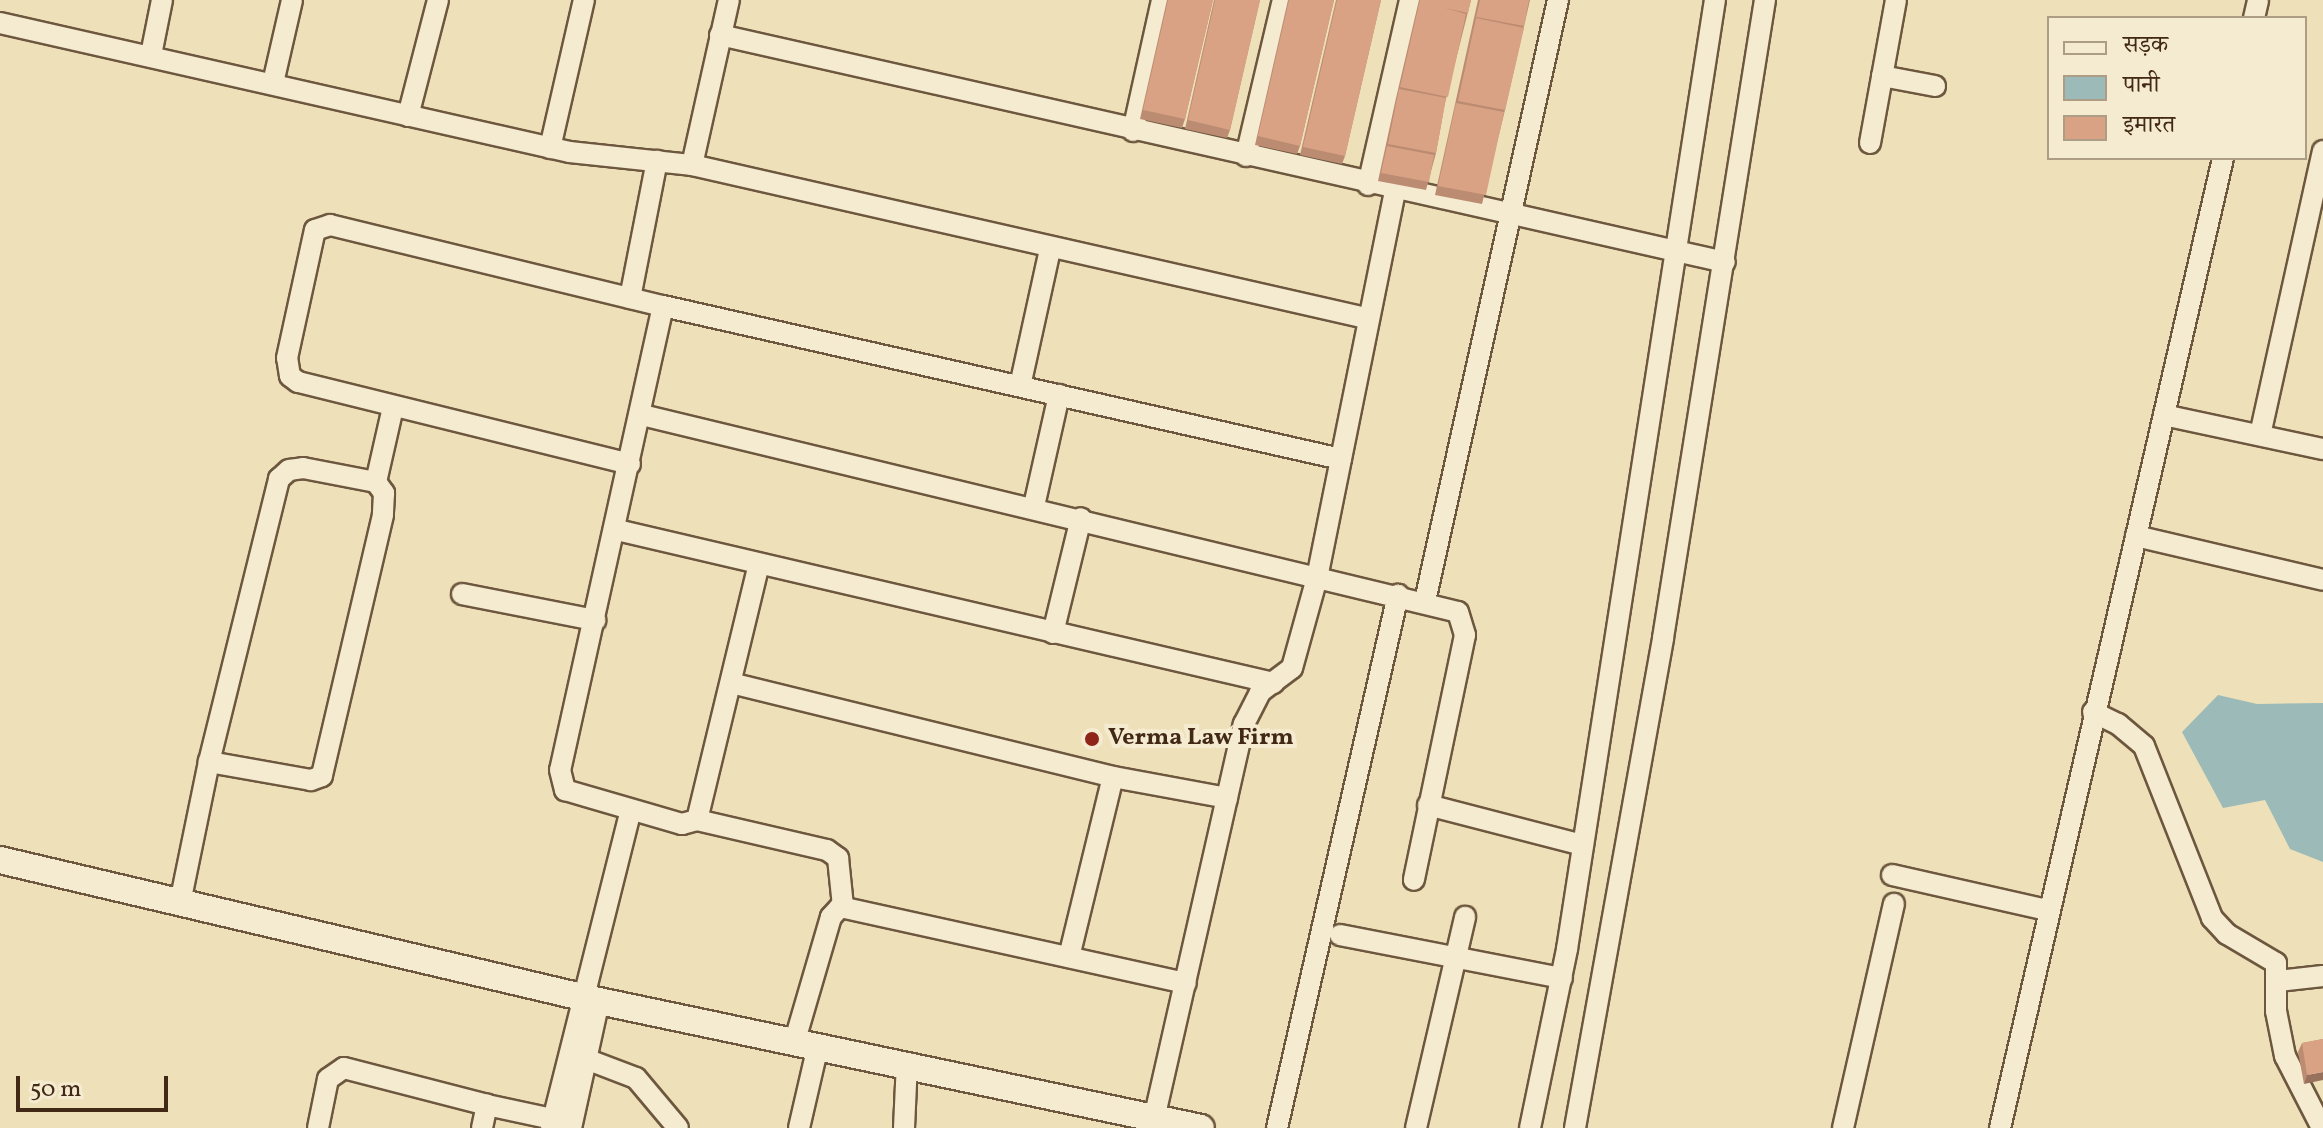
<!DOCTYPE html>
<meta charset="utf-8">
<style>
body{margin:0}
#map{position:relative;width:2323px;height:1128px;overflow:hidden;background:#eee0b8;font-family:Vollkorn,"Noto Serif Devanagari",serif}
div>[style]{position:absolute}
.water>*{inset:0;background:#9cbbb8}
.roads{filter:drop-shadow(2px 0 #6d573e) drop-shadow(-2px 0 #6d573e) drop-shadow(0 2px #6d573e) drop-shadow(0 -2px #6d573e)}
.minor>*{height:20px;margin:-10px;padding:0 10px;transform-origin:10px;border-radius:10px;background:#f4ebd1}
.tertiary>*{height:26px;margin:-13px;padding:0 13px;transform-origin:13px;border-radius:13px;background:#f4ebd1}
.wall>*{inset:0;background:#bb8b72}
.shaded-wall>*{inset:0;background:#98715d}
.building>*{inset:0;background:#d9a285}
.dots>*{width:22px;height:22px;translate:-50% -50%;box-sizing:border-box;border:4px solid #f4ebd1;border-radius:50%}
span{translate:-50% -50%;white-space:nowrap;text-align:center;line-height:1.15;-webkit-text-stroke:8px #f4ebd1;paint-order:stroke}
.poi-label{font-size:24px;color:#422916;font-weight:700}
.left{translate:0 -50%;text-align:left}
.legend{position:absolute;left:2047px;top:16px;width:260px;height:144px;box-sizing:border-box;background:#f4ebd1;border:2px solid #ad9d86;margin:0;padding:10px 14px;list-style:none;font-size:24px;color:#422916}
.legend li{display:flex;align-items:center;gap:16px;height:40px}
.legend b{width:40px;border:2px solid #ad9d86}
.scale{position:absolute;left:16px;top:1076px;width:152px;height:36px;box-sizing:border-box;border:4px solid #422916;border-top:0;padding-left:10px;font-size:24px;line-height:28px;white-space:nowrap;color:#422916;-webkit-text-stroke:6px #f4ebd1;paint-order:stroke}
</style>
<div id="map">
<div class="water">
<i style="clip-path:polygon(2218px 695px,2257px 704px,2323px 703px,2323px 862px,2290px 849px,2265px 800px,2223px 808px,2182px 732px)"></i>
</div>
<div class="roads">
<div class="minor">
<i style="left:2254px;top:18px;width:18px;rotate:-77deg"></i>
<i style="left:0;top:23px;width:584px;rotate:12.75deg"></i>
<i style="left:570px;top:152px;width:123px;rotate:6.1deg"></i>
<i style="left:692px;top:165px;width:691px;rotate:12.79deg"></i>
<i style="left:720px;top:35px;width:1030px;rotate:12.73deg"></i>
<i style="left:151px;top:55px;width:56px;rotate:-78.7deg"></i>
<i style="left:1882px;top:76px;width:54px;rotate:10.7deg"></i>
<i style="left:273px;top:83px;width:85px;rotate:-77.1deg"></i>
<i style="left:408px;top:116px;width:120px;rotate:-75.5deg"></i>
<i style="left:1133px;top:131px;width:134px;rotate:-77.5deg"></i>
<i style="left:1870px;top:143px;width:145px;rotate:-79.7deg"></i>
<i style="left:550px;top:148px;width:152px;rotate:-77.1deg"></i>
<i style="left:1246px;top:156px;width:160px;rotate:-76.7deg"></i>
<i style="left:692px;top:165px;width:169px;rotate:-77.4deg"></i>
<i style="left:1368px;top:185px;width:190px;rotate:-77.2deg"></i>
<i style="left:630px;top:298px;width:140px;rotate:-78.9deg"></i>
<i style="left:663px;top:306px;width:475px;rotate:102.5deg"></i>
<i style="left:560px;top:770px;width:21px;rotate:76deg"></i>
<i style="left:565px;top:790px;width:122px;rotate:16.2deg"></i>
<i style="left:682px;top:824px;width:16px;rotate:-15deg"></i>
<i style="left:697px;top:820px;width:263px;rotate:-76.4deg"></i>
<i style="left:1020px;top:386px;width:140px;rotate:-77.6deg"></i>
<i style="left:642px;top:415px;width:839px;rotate:13.57deg"></i>
<i style="left:1458px;top:612px;width:24px;rotate:73deg"></i>
<i style="left:1465px;top:635px;width:250px;rotate:101.8deg"></i>
<i style="left:2164px;top:415px;width:163px;rotate:12.1deg"></i>
<i style="left:2260px;top:435px;width:291px;rotate:-77.5deg"></i>
<i style="left:630px;top:464px;width:342px;rotate:-166.1deg"></i>
<i style="left:298px;top:382px;width:10px;rotate:-143deg"></i>
<i style="left:290px;top:376px;width:18px;rotate:-99deg"></i>
<i style="left:287px;top:358px;width:131px;rotate:-77.7deg"></i>
<i style="left:315px;top:230px;width:16px;rotate:-18deg"></i>
<i style="left:330px;top:225px;width:343px;rotate:13.7deg"></i>
<i style="left:663px;top:306px;width:695px;rotate:12.72deg"></i>
<i style="left:376px;top:482px;width:77px;rotate:-77.2deg"></i>
<i style="left:1034px;top:506px;width:114px;rotate:-77.3deg"></i>
<i style="left:617px;top:530px;width:674px;rotate:13.13deg"></i>
<i style="left:2136px;top:536px;width:192px;rotate:13.2deg"></i>
<i style="left:462px;top:594px;width:136px;rotate:11.1deg"></i>
<i style="left:1425px;top:601px;width:616px;rotate:-77.52deg"></i>
<i style="left:1053px;top:633px;width:118px;rotate:-76.3deg"></i>
<i style="left:731px;top:683px;width:393px;rotate:13.8deg"></i>
<i style="left:1113px;top:777px;width:116px;rotate:10.4deg"></i>
<i style="left:2093px;top:712px;width:28px;rotate:26deg"></i>
<i style="left:2118px;top:724px;width:34px;rotate:40deg"></i>
<i style="left:2144px;top:746px;width:185px;rotate:68.4deg"></i>
<i style="left:2212px;top:918px;width:22px;rotate:47deg"></i>
<i style="left:2227px;top:934px;width:57px;rotate:30.6deg"></i>
<i style="left:2276px;top:963px;width:48px;rotate:90deg"></i>
<i style="left:2276px;top:1011px;width:46px;rotate:78.7deg"></i>
<i style="left:2285px;top:1056px;width:81px;rotate:62.8deg"></i>
<i style="left:1428px;top:805px;width:160px;rotate:14.5deg"></i>
<i style="left:697px;top:820px;width:133px;rotate:13deg"></i>
<i style="left:827px;top:850px;width:14px;rotate:36deg"></i>
<i style="left:838px;top:858px;width:48px;rotate:84.1deg"></i>
<i style="left:1892px;top:875px;width:159px;rotate:12.7deg"></i>
<i style="left:180px;top:903px;width:144px;rotate:-78.4deg"></i>
<i style="left:209px;top:762px;width:292px;rotate:-76.1deg"></i>
<i style="left:279px;top:479px;width:13px;rotate:-42deg"></i>
<i style="left:289px;top:470px;width:14px;rotate:-8deg"></i>
<i style="left:303px;top:468px;width:74px;rotate:10.9deg"></i>
<i style="left:376px;top:482px;width:14px;rotate:54deg"></i>
<i style="left:384px;top:493px;width:22px;rotate:93deg"></i>
<i style="left:383px;top:515px;width:268px;rotate:103.2deg"></i>
<i style="left:322px;top:776px;width:12px;rotate:160deg"></i>
<i style="left:311px;top:780px;width:104px;rotate:-170deg"></i>
<i style="left:1340px;top:935px;width:226px;rotate:11deg"></i>
<i style="left:1069px;top:957px;width:185px;rotate:-76.3deg"></i>
<i style="left:2278px;top:981px;width:45px;rotate:-6.3deg"></i>
<i style="left:795px;top:1040px;width:128px;rotate:-73.7deg"></i>
<i style="left:831px;top:917px;width:13px;rotate:-48deg"></i>
<i style="left:840px;top:907px;width:354px;rotate:12.4deg"></i>
<i style="left:586px;top:1059px;width:53px;rotate:20.8deg"></i>
<i style="left:636px;top:1078px;width:65px;rotate:50deg"></i>
<i style="left:1154px;top:1119px;width:405px;rotate:-77.2deg"></i>
<i style="left:1244px;top:724px;width:36px;rotate:-63deg"></i>
<i style="left:1260px;top:692px;width:40px;rotate:-37deg"></i>
<i style="left:1292px;top:668px;width:93px;rotate:-74.5deg"></i>
<i style="left:1317px;top:578px;width:395px;rotate:-78.6deg"></i>
<i style="left:318px;top:1128px;width:50px;rotate:-78.5deg"></i>
<i style="left:328px;top:1079px;width:19px;rotate:-35deg"></i>
<i style="left:344px;top:1068px;width:148px;rotate:14.5deg"></i>
<i style="left:482px;top:1128px;width:24px;rotate:-78deg"></i>
<i style="left:487px;top:1105px;width:81px;rotate:12.1deg"></i>
<i style="left:551px;top:1128px;width:328px;rotate:-75.9deg"></i>
<i style="left:571px;top:1128px;width:130px;rotate:-77.6deg"></i>
<i style="left:799px;top:1128px;width:84px;rotate:-77deg"></i>
<i style="left:904px;top:1128px;width:65px;rotate:-87.4deg"></i>
<i style="left:1277px;top:1128px;width:547px;rotate:-77.21deg"></i>
<i style="left:1416px;top:1128px;width:217px;rotate:-76.9deg"></i>
<i style="left:1530px;top:1128px;width:183px;rotate:-78.3deg"></i>
<i style="left:1567px;top:949px;width:960px;rotate:-81.14deg"></i>
<i style="left:1575px;top:1128px;width:498px;rotate:-79.8deg"></i>
<i style="left:1663px;top:638px;width:646px;rotate:-80.92deg"></i>
<i style="left:1843px;top:1128px;width:230px;rotate:-77.2deg"></i>
<i style="left:2000px;top:1128px;width:995px;rotate:-77.05deg"></i>
</div>
<div class="tertiary">
<i style="left:0;top:860px;width:615px;rotate:13.25deg"></i>
<i style="left:599px;top:1001px;width:615px;rotate:11.91deg"></i>
</div>
</div>
<div class="wall">
<i style="clip-path:polygon(1167px 0,1213px 0,1185px 119px,1182px 128px,1140px 119px)"></i>
<i style="clip-path:polygon(1214px 0,1260px 0,1230px 130px,1227px 138px,1185px 129px)"></i>
<i style="clip-path:polygon(1288px 0,1334px 0,1300px 146px,1297px 154px,1255px 145px)"></i>
<i style="clip-path:polygon(1336px 0,1381px 0,1345px 156px,1342px 164px,1300px 155px)"></i>
<i style="clip-path:polygon(1419px 0,1471px 0,1445px 103px,1436px 153px,1426px 190px,1378px 181px,1396px 98px)"></i>
<i style="clip-path:polygon(1478px 0,1530px 0,1505px 110px,1482px 204px,1435px 195px)"></i>
<i style="clip-path:polygon(2323px 1039px,2304px 1084px,2298px 1052px,2302px 1043px)"></i>
</div>
<div class="shaded-wall">
<i style="clip-path:polygon(2323px 1072px,2323px 1080px,2304px 1084px,2307px 1075px)"></i>
</div>
<div class="building">
<i style="clip-path:polygon(1168px 0,1213px 0,1185px 119px,1143px 110px)"></i>
<i style="clip-path:polygon(1215px 0,1260px 0,1230px 130px,1188px 120px)"></i>
<i style="clip-path:polygon(1289px 0,1334px 0,1300px 146px,1258px 136px)"></i>
<i style="clip-path:polygon(1337px 0,1381px 0,1345px 156px,1303px 147px)"></i>
<i style="clip-path:polygon(1420px 0,1471px 0,1468px 13px,1445px 8px,1466px 14px,1448px 97px,1400px 87px)"></i>
<i style="clip-path:polygon(1480px 0,1529px 0,1524px 26px,1476px 17px)"></i>
<i style="clip-path:polygon(1476px 18px,1524px 28px,1505px 110px,1458px 101px)"></i>
<i style="clip-path:polygon(1399px 89px,1446px 98px,1436px 153px,1388px 144px)"></i>
<i style="clip-path:polygon(1456px 103px,1504px 112px,1486px 195px,1438px 186px)"></i>
<i style="clip-path:polygon(1387px 146px,1434px 155px,1429px 182px,1381px 173px)"></i>
<i style="clip-path:polygon(2323px 1039px,2323px 1072px,2307px 1075px,2302px 1043px)"></i>
</div>
<div class="dots">
<i style="left:1092px;top:739px;background:#8f2418"></i>
</div>
<div class="poi-label">
<span class="left" style="left:1108px;top:739px">Verma Law Firm</span>
</div>
<ul class="legend">
<li><b style="height:10px;background:#f4ebd1"></b>सड़क</li>
<li><b style="height:22px;background:#9cbbb8"></b>पानी</li>
<li><b style="height:22px;background:#d9a285"></b>इमारत</li>
</ul>
<div class="scale">50 m</div>
</div>
